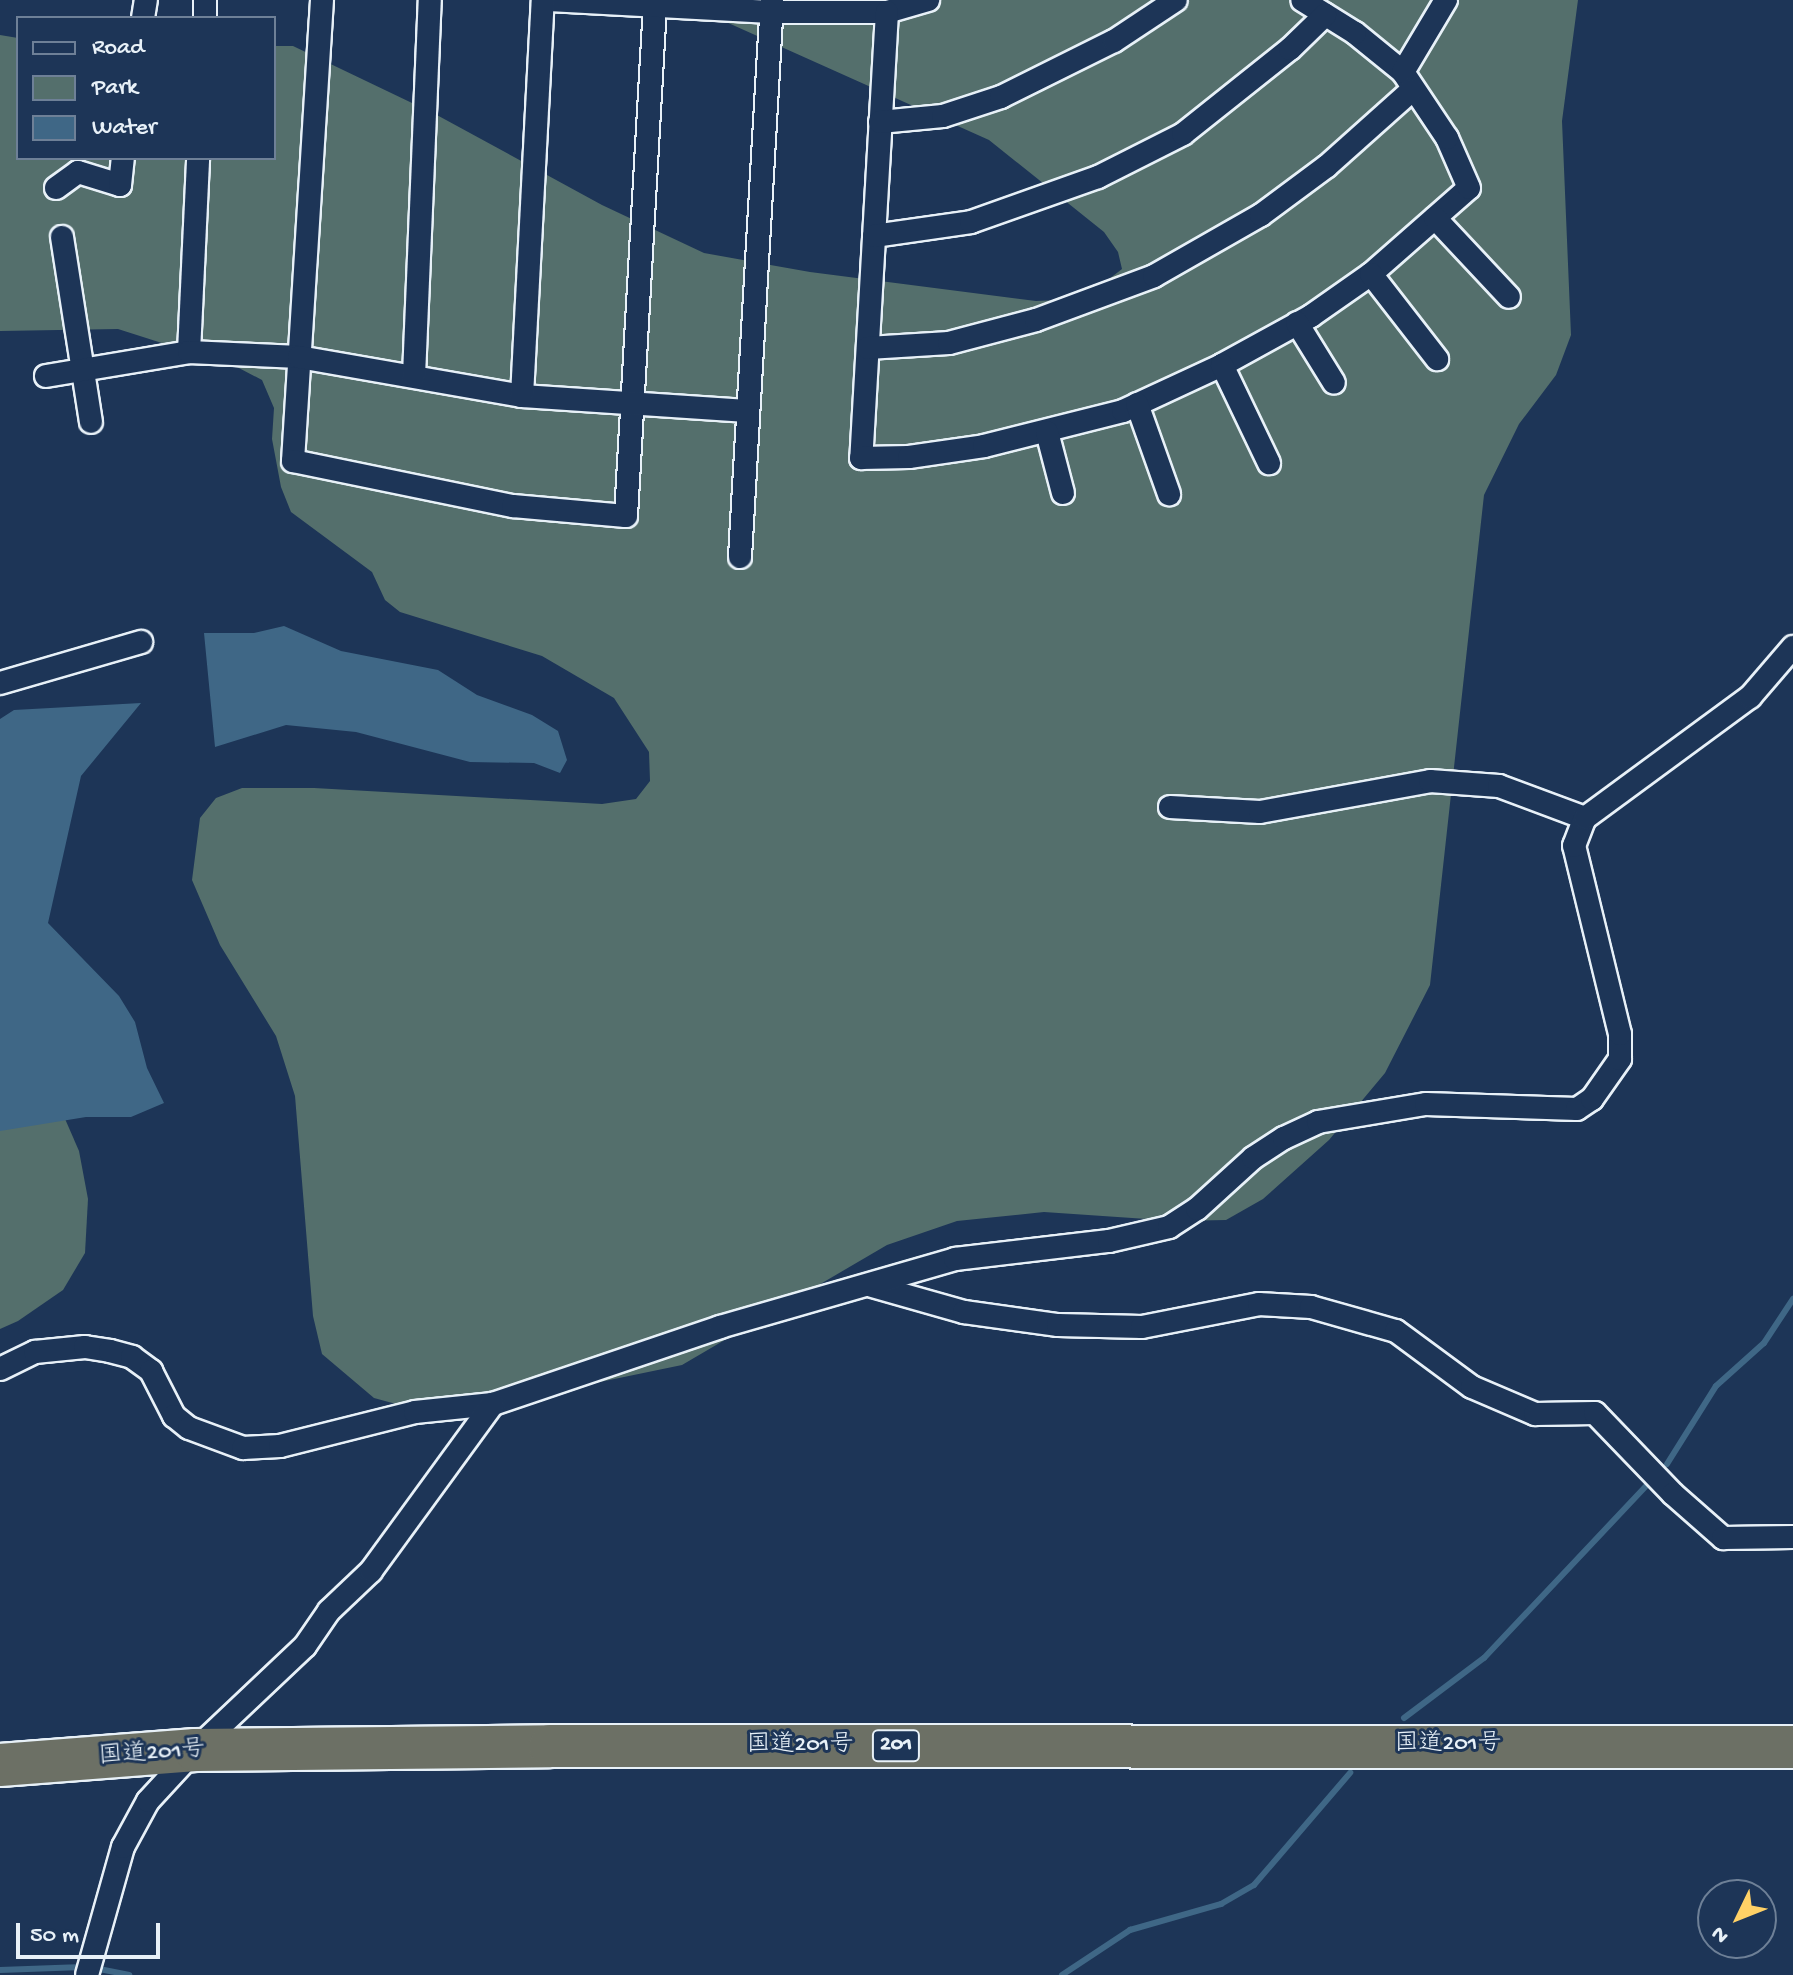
<!DOCTYPE html>
<meta charset="utf-8">
<style>
body{margin:0}
#map{position:relative;width:1793px;height:1975px;overflow:hidden;background:#1d3557;font-family:"Gochi Hand","Klee One",sans-serif}
div>[style]{position:absolute}
.green>*{inset:0;background:#546f6c}
.water>*{inset:0;background:#3f6786}
.stream>*{height:6px;margin:-3px;padding:0 3px;transform-origin:3px;border-radius:3px;background:#3f6786}
.roads{filter:drop-shadow(2px 0 #e8f1f8) drop-shadow(-2px 0 #e8f1f8) drop-shadow(0 2px #e8f1f8) drop-shadow(0 -2px #e8f1f8)}
.street>*{height:22px;margin:-11px;padding:0 11px;transform-origin:11px;border-radius:11px;background:#1d3557}
.highway>*{height:42px;margin:-21px;padding:0 21px;transform-origin:21px;border-radius:21px;background:#6c7065}
span{translate:-50% -50%;white-space:nowrap;text-align:center;line-height:1.15;-webkit-text-stroke:6px #1d3557;paint-order:stroke}
.shield-label span{padding:2px 6px;background:#1d3557;border:2px solid;border-radius:6px;-webkit-text-stroke-width:0}
.shield-label{font-size:22px;color:#e8f1f8;font-weight:700}
.street-label{font-size:24px;color:#e8f1f8}
.legend{position:absolute;left:16px;top:16px;width:260px;height:144px;box-sizing:border-box;background:#1d3557;border:2px solid #6e8097;margin:0;padding:10px 14px;list-style:none;font-size:24px;color:#e8f1f8}
.legend li{display:flex;align-items:center;gap:16px;height:40px}
.legend b{width:40px;border:2px solid #6e8097}
.north{position:absolute;left:1697px;top:1879px;width:80px;height:80px;box-sizing:border-box;background:#1d3557;border:2px solid #6e8097;border-radius:50%;rotate:227deg;font-size:22px;font-weight:700;line-height:32px;text-align:center;color:#e8f1f8}
.north::after{content:'';display:block;margin:auto;width:28px;height:36px;background:#ffd166;clip-path:polygon(50% 0,100% 100%,50% 72%,0 100%)}
.scale{position:absolute;left:16px;top:1923px;width:144px;height:36px;box-sizing:border-box;border:4px solid #e8f1f8;border-top:0;padding-left:10px;font-size:24px;line-height:28px;white-space:nowrap;color:#e8f1f8;-webkit-text-stroke:6px #1d3557;paint-order:stroke}
</style>
<div id="map">
<div class="green">
<i style="clip-path:polygon(677px 0,1578px 0,1562px 121px,1571px 335px,1556px 375px,1519px 424px,1484px 495px,1430px 985px,1385px 1073px,1329px 1140px,1263px 1199px,1226px 1220px,1176px 1221px,1044px 1212px,957px 1221px,887px 1245px,682px 1365px,484px 1406px,407px 1407px,374px 1398px,322px 1354px,313px 1316px,295px 1096px,276px 1036px,220px 945px,192px 880px,200px 818px,216px 798px,242px 788px,314px 788px,602px 804px,636px 799px,650px 781px,649px 752px,614px 698px,542px 656px,400px 612px,385px 600px,372px 572px,291px 512px,281px 487px,272px 439px,274px 408px,262px 380px,237px 367px,118px 329px,0 331px,0 35px,18px 38px,18px 158px,274px 158px,274px 46px,293px 46px,435px 114px,602px 205px,704px 253px,810px 272px,1036px 301px,1083px 299px,1122px 269px,1118px 252px,1104px 232px,989px 140px)"></i>
<i style="clip-path:polygon(0 1043px,59px 1105px,79px 1151px,88px 1199px,85px 1253px,63px 1290px,18px 1321px,0 1329px)"></i>
</div>
<div class="water">
<i style="clip-path:polygon(284px 626px,341px 651px,438px 670px,477px 695px,532px 715px,558px 731px,567px 760px,560px 773px,534px 763px,470px 762px,356px 732px,286px 725px,215px 747px,204px 633px,254px 633px)"></i>
<i style="clip-path:polygon(141px 703px,81px 776px,48px 923px,119px 996px,135px 1022px,147px 1068px,164px 1103px,131px 1117px,86px 1117px,0 1131px,0 719px,14px 710px)"></i>
</div>
<div class="stream">
<i style="left:1667px;top:1464px;width:92px;rotate:-57.9deg"></i>
<i style="left:1716px;top:1386px;width:64px;rotate:-41.9deg"></i>
<i style="left:1764px;top:1343px;width:53px;rotate:-56.6deg"></i>
<i style="left:1404px;top:1718px;width:100px;rotate:-36.9deg"></i>
<i style="left:1484px;top:1658px;width:238px;rotate:-46.7deg"></i>
<i style="left:94px;top:1968px;width:36px;rotate:11deg"></i>
<i style="left:0;top:1970px;width:83px;rotate:-2.1deg"></i>
<i style="left:1062px;top:1975px;width:82px;rotate:-33.5deg"></i>
<i style="left:1130px;top:1930px;width:95px;rotate:-15.9deg"></i>
<i style="left:1221px;top:1904px;width:38px;rotate:-30deg"></i>
<i style="left:1254px;top:1885px;width:148px;rotate:-49.4deg"></i>
</div>
<div class="roads">
<div class="street">
<i style="left:322px;top:0;width:462px;rotate:93.6deg"></i>
<i style="left:293px;top:461px;width:225px;rotate:11.6deg"></i>
<i style="left:513px;top:506px;width:113px;rotate:5.1deg"></i>
<i style="left:626px;top:516px;width:511px;rotate:-86.75deg"></i>
<i style="left:549px;top:0;width:222px;rotate:3.1deg"></i>
<i style="left:771px;top:12px;width:116px"></i>
<i style="left:887px;top:12px;width:43px;rotate:-16.3deg"></i>
<i style="left:887px;top:12px;width:447px;rotate:93.3deg"></i>
<i style="left:861px;top:458px;width:48px;rotate:-1.2deg"></i>
<i style="left:909px;top:457px;width:76px;rotate:-8.3deg"></i>
<i style="left:984px;top:446px;width:143px;rotate:-14.1deg"></i>
<i style="left:1123px;top:411px;width:109px;rotate:-24.9deg"></i>
<i style="left:1222px;top:365px;width:102px;rotate:-28.8deg"></i>
<i style="left:1311px;top:316px;width:73px;rotate:-35deg"></i>
<i style="left:1371px;top:274px;width:130px;rotate:-41.3deg"></i>
<i style="left:1469px;top:188px;width:55px;rotate:-113.7deg"></i>
<i style="left:1447px;top:138px;width:79px;rotate:-123.7deg"></i>
<i style="left:1403px;top:72px;width:62px;rotate:-140.9deg"></i>
<i style="left:1355px;top:33px;width:62px;rotate:-148.1deg"></i>
<i style="left:143px;top:18px;width:18px;rotate:-81deg"></i>
<i style="left:205px;top:18px;width:18px;rotate:-90deg"></i>
<i style="left:1403px;top:72px;width:84px;rotate:-59.2deg"></i>
<i style="left:880px;top:122px;width:63px;rotate:-5.4deg"></i>
<i style="left:943px;top:116px;width:61px;rotate:-18.1deg"></i>
<i style="left:1001px;top:97px;width:126px;rotate:-26.4deg"></i>
<i style="left:1114px;top:41px;width:74px;rotate:-33.5deg"></i>
<i style="left:56px;top:188px;width:27px;rotate:-36deg"></i>
<i style="left:78px;top:172px;width:44px;rotate:17.2deg"></i>
<i style="left:120px;top:185px;width:27px;rotate:-84deg"></i>
<i style="left:1435px;top:218px;width:108px;rotate:46.9deg"></i>
<i style="left:874px;top:236px;width:98px;rotate:-8.2deg"></i>
<i style="left:971px;top:222px;width:135px;rotate:-19.5deg"></i>
<i style="left:1098px;top:177px;width:95px;rotate:-26.8deg"></i>
<i style="left:1183px;top:134px;width:137px;rotate:-38.5deg"></i>
<i style="left:1290px;top:49px;width:49px;rotate:-44.2deg"></i>
<i style="left:62px;top:237px;width:187px;rotate:81.1deg"></i>
<i style="left:1371px;top:274px;width:108px;rotate:52.2deg"></i>
<i style="left:1297px;top:323px;width:70px;rotate:58.3deg"></i>
<i style="left:868px;top:348px;width:81px;rotate:-3.5deg"></i>
<i style="left:949px;top:343px;width:90px;rotate:-14.8deg"></i>
<i style="left:1036px;top:320px;width:126px;rotate:-20.4deg"></i>
<i style="left:1154px;top:276px;width:123px;rotate:-29.7deg"></i>
<i style="left:1261px;top:215px;width:82px;rotate:-36.6deg"></i>
<i style="left:1327px;top:166px;width:114px;rotate:-41.8deg"></i>
<i style="left:189px;top:352px;width:194px;rotate:-87.3deg"></i>
<i style="left:1222px;top:365px;width:109px;rotate:64.4deg"></i>
<i style="left:46px;top:376px;width:145px;rotate:-9.5deg"></i>
<i style="left:189px;top:352px;width:110px;rotate:2.6deg"></i>
<i style="left:299px;top:357px;width:226px;rotate:9.9deg"></i>
<i style="left:522px;top:396px;width:226px;rotate:3.8deg"></i>
<i style="left:414px;top:376px;width:376px;rotate:-87.6deg"></i>
<i style="left:522px;top:396px;width:397px;rotate:-87deg"></i>
<i style="left:1137px;top:404px;width:96px;rotate:70.4deg"></i>
<i style="left:1047px;top:432px;width:63px;rotate:75.3deg"></i>
<i style="left:740px;top:557px;width:558px;rotate:-86.71deg"></i>
<i style="left:0;top:683px;width:147px;rotate:-16.2deg"></i>
<i style="left:1170px;top:807px;width:90px;rotate:3.2deg"></i>
<i style="left:1260px;top:812px;width:173px;rotate:-10.3deg"></i>
<i style="left:1430px;top:781px;width:69px;rotate:4.1deg"></i>
<i style="left:1499px;top:786px;width:92px;rotate:20.4deg"></i>
<i style="left:872px;top:1286px;width:96px;rotate:15.8deg"></i>
<i style="left:964px;top:1312px;width:95px;rotate:7.9deg"></i>
<i style="left:1058px;top:1325px;width:84px;rotate:1.4deg"></i>
<i style="left:1142px;top:1327px;width:119px;rotate:-11.1deg"></i>
<i style="left:1259px;top:1304px;width:52px;rotate:3.3deg"></i>
<i style="left:1311px;top:1307px;width:88px;rotate:15.8deg"></i>
<i style="left:1396px;top:1331px;width:94px;rotate:36.4deg"></i>
<i style="left:1472px;top:1387px;width:69px;rotate:23.2deg"></i>
<i style="left:1535px;top:1414px;width:60px;rotate:-1deg"></i>
<i style="left:1595px;top:1413px;width:112px;rotate:46.1deg"></i>
<i style="left:1673px;top:1494px;width:67px;rotate:41.3deg"></i>
<i style="left:1723px;top:1538px;width:70px;rotate:-0.8deg"></i>
<i style="left:0;top:1369px;width:39px;rotate:-26deg"></i>
<i style="left:35px;top:1352px;width:50px;rotate:-5.7deg"></i>
<i style="left:85px;top:1347px;width:25px;rotate:9deg"></i>
<i style="left:110px;top:1351px;width:23px;rotate:15deg"></i>
<i style="left:132px;top:1357px;width:24px;rotate:36deg"></i>
<i style="left:151px;top:1371px;width:51px;rotate:62.9deg"></i>
<i style="left:174px;top:1416px;width:19px;rotate:39deg"></i>
<i style="left:189px;top:1428px;width:58px;rotate:20.3deg"></i>
<i style="left:243px;top:1448px;width:37px;rotate:-3deg"></i>
<i style="left:280px;top:1446px;width:139px;rotate:-14.1deg"></i>
<i style="left:415px;top:1412px;width:78px;rotate:-5.9deg"></i>
<i style="left:493px;top:1404px;width:240px;rotate:-18.7deg"></i>
<i style="left:720px;top:1327px;width:245px;rotate:-16.1deg"></i>
<i style="left:955px;top:1259px;width:155px;rotate:-6.7deg"></i>
<i style="left:1109px;top:1241px;width:62px;rotate:-13.1deg"></i>
<i style="left:1169px;top:1227px;width:33px;rotate:-33deg"></i>
<i style="left:1197px;top:1209px;width:76px;rotate:-42.3deg"></i>
<i style="left:1253px;top:1158px;width:37px;rotate:-33deg"></i>
<i style="left:1284px;top:1138px;width:38px;rotate:-25deg"></i>
<i style="left:1318px;top:1122px;width:109px;rotate:-9.5deg"></i>
<i style="left:1426px;top:1104px;width:151px;rotate:1.9deg"></i>
<i style="left:1577px;top:1109px;width:18px;rotate:-34deg"></i>
<i style="left:1592px;top:1099px;width:49px;rotate:-55deg"></i>
<i style="left:1620px;top:1059px;width:25px;rotate:-90deg"></i>
<i style="left:1620px;top:1034px;width:194px;rotate:-103.7deg"></i>
<i style="left:1574px;top:846px;width:30px;rotate:-69deg"></i>
<i style="left:1585px;top:818px;width:205px;rotate:-36.3deg"></i>
<i style="left:1750px;top:697px;width:66px;rotate:-49.3deg"></i>
<i style="left:87px;top:1975px;width:133px;rotate:-74.3deg"></i>
<i style="left:123px;top:1847px;width:52px;rotate:-61.5deg"></i>
<i style="left:148px;top:1801px;width:69px;rotate:-47.3deg"></i>
<i style="left:195px;top:1750px;width:151px;rotate:-43.4deg"></i>
<i style="left:305px;top:1646px;width:42px;rotate:-55.6deg"></i>
<i style="left:329px;top:1611px;width:58px;rotate:-43.6deg"></i>
<i style="left:371px;top:1571px;width:207px;rotate:-53.9deg"></i>
</div>
<div class="highway">
<i style="left:0;top:1765px;width:196px;rotate:-4.4deg"></i>
<i style="left:195px;top:1750px;width:355px;rotate:-0.6deg"></i>
<i style="left:550px;top:1746px;width:1243px;rotate:0.05deg"></i>
</div>
</div>
<div class="shield-label">
<span style="left:896px;top:1746px">201</span>
</div>
<div class="street-label">
<span style="left:1448px;top:1745px">国道201号</span>
<span style="left:800px;top:1746px">国道201号</span>
<span style="left:152px;top:1754px;rotate:-4deg">国道201号</span>
</div>
<ul class="legend">
<li><b style="height:10px;background:#1d3557"></b>Road</li>
<li><b style="height:22px;background:#546f6c"></b>Park</li>
<li><b style="height:22px;background:#3f6786"></b>Water</li>
</ul>
<div class="north">N</div>
<div class="scale">50 m</div>
</div>
